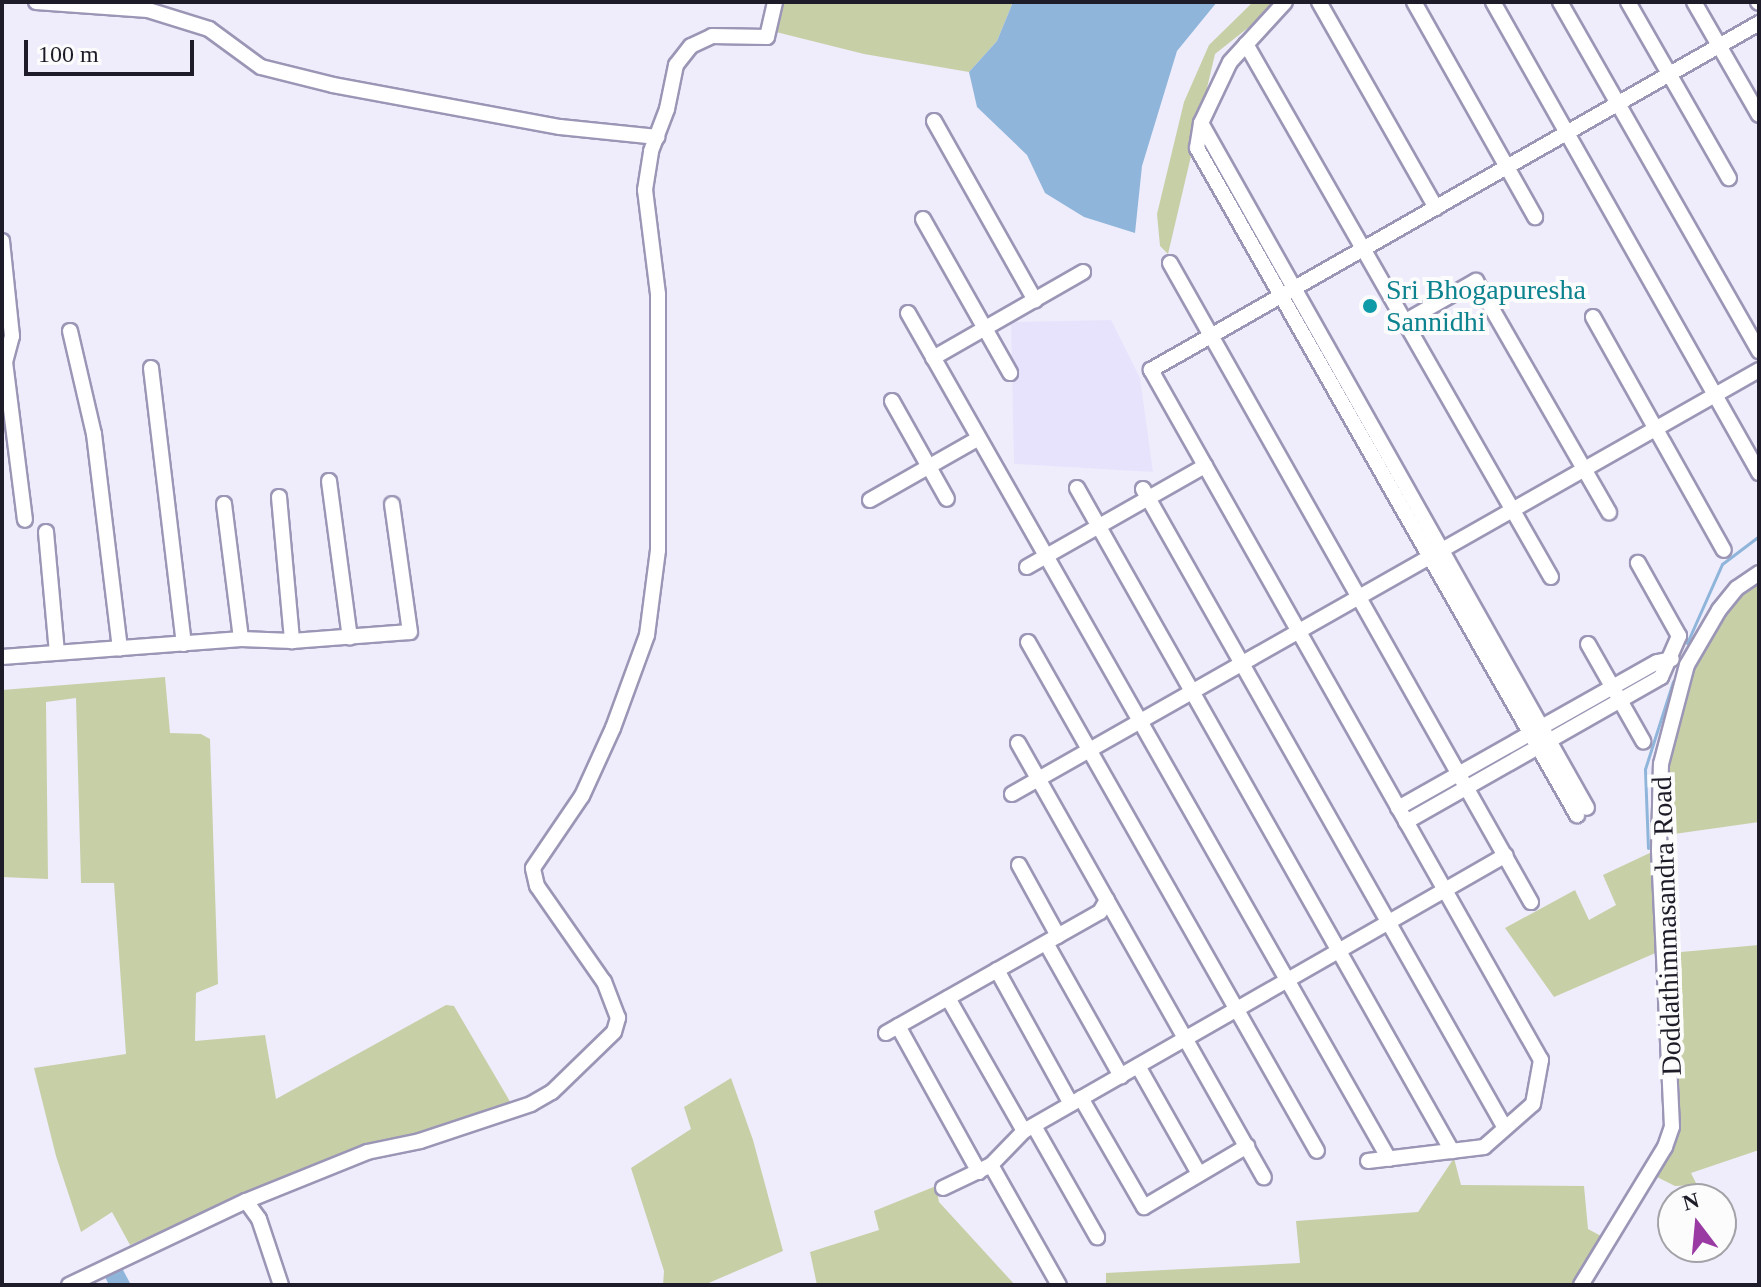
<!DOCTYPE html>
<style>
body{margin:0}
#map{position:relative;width:1761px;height:1287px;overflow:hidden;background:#efedfb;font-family:Georgia,serif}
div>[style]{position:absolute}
.built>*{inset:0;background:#e8e3fc}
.green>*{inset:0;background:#c7cfa7}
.water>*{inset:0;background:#90b5db}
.stream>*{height:3px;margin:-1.5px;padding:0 1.5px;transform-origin:1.5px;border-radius:1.5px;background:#90b5db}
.roads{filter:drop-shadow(2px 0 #9c96b6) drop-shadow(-2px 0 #9c96b6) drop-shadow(0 2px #9c96b6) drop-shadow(0 -2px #9c96b6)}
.minor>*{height:14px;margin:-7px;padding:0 7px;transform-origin:7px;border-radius:7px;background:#fff}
.dots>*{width:22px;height:22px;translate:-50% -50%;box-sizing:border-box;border:4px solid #fcfcfc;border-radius:50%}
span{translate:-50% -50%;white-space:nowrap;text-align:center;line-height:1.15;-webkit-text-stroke:8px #fcfcfc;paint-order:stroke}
.culture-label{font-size:28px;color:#0d838f}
.left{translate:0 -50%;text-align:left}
.street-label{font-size:28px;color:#1e1c28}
.frame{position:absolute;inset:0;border:4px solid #1e1c28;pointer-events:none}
.north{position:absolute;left:1657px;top:1183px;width:80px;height:80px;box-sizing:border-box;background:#fcfcfc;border:2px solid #a3a2a7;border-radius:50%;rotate:344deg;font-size:22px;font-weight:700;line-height:32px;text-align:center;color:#1e1c28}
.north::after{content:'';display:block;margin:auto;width:28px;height:36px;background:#9a3ba3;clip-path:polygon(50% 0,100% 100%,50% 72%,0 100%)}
.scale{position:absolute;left:24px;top:40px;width:170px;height:36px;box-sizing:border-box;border:4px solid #1e1c28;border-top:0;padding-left:10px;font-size:24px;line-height:28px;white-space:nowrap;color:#1e1c28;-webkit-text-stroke:6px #fcfcfc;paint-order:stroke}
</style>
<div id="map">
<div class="built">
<i style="clip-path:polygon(1111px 320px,1140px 378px,1153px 472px,1014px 464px,1011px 322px)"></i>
</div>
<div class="green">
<i style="clip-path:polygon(779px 2px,1013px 2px,997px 41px,969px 72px,864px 54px,776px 32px)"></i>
<i style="clip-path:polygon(1253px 2px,1274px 2px,1263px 12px,1263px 16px,1215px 54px,1168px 254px,1160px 246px,1157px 214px,1184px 102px,1209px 45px)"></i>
<i style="clip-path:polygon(1759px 580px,1759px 822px,1667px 835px,1663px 797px,1665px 766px,1698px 659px,1718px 617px,1743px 589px)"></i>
<i style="clip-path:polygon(165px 677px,170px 733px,201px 734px,210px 739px,218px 984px,196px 993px,195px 1041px,265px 1035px,276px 1099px,446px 1005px,454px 1006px,512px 1105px,234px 1199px,130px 1245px,112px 1212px,81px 1232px,56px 1156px,34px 1068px,126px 1054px,114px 883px,81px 883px,76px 698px,46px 702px,48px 879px,2px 877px,2px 690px)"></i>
<i style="clip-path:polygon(1654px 851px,1660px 951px,1554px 997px,1505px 928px,1575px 890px,1589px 920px,1616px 905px,1603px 875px)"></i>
<i style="clip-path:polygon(1759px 945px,1759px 1150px,1691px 1173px,1697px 1185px,1675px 1186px,1657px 1177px,1675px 1138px,1680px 1099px,1670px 953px)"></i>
<i style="clip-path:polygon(731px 1078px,753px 1140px,783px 1251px,704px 1285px,663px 1285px,664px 1271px,631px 1168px,691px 1129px,684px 1107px)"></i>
<i style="clip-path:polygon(1454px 1158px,1461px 1185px,1584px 1186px,1588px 1229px,1601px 1236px,1576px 1285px,1106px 1285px,1106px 1273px,1300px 1263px,1296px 1221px,1418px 1212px)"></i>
<i style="clip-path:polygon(936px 1186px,939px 1202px,1015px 1285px,817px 1285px,810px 1252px,879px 1230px,874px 1211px)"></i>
</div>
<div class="water">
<i style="clip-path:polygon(1013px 2px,1217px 2px,1177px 51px,1142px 166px,1135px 233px,1084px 217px,1045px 193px,1027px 155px,977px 107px,969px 72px,997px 41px)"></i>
<i style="clip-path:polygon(122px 1268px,131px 1285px,109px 1285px,105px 1277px)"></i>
</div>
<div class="stream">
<i style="left:1687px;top:643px;width:86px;rotate:-66.1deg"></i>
<i style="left:1722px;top:564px;width:46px;rotate:-37.1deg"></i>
<i style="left:1648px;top:848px;width:79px;rotate:-92.2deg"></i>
<i style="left:1645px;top:769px;width:92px;rotate:-72.3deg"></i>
</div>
<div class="roads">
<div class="minor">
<i style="left:36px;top:2px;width:112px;rotate:4.1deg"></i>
<i style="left:148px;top:10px;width:64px;rotate:17.3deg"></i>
<i style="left:209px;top:29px;width:64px;rotate:36.2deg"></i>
<i style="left:261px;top:67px;width:74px;rotate:14deg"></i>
<i style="left:333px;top:85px;width:231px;rotate:10.5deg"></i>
<i style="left:560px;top:127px;width:98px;rotate:5.9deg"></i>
<i style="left:1285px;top:2px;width:81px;rotate:132.5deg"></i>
<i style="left:1230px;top:62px;width:68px;rotate:115.4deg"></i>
<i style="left:1201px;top:123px;width:25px;rotate:99deg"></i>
<i style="left:1197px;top:148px;width:768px;rotate:60.33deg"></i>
<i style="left:1319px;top:2px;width:237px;rotate:60.4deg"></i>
<i style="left:1414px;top:2px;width:247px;rotate:60.6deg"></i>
<i style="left:1493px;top:2px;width:541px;rotate:60.54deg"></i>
<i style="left:1560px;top:2px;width:402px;rotate:60.3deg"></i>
<i style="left:1628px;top:2px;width:203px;rotate:60.2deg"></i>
<i style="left:1694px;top:2px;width:130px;rotate:60.1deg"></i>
<i style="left:1758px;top:2px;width:1px;rotate:45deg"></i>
<i style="left:1246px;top:44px;width:614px;rotate:60.22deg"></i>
<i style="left:934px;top:121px;width:206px;rotate:60.6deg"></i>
<i style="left:1201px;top:123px;width:786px;rotate:60.6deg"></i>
<i style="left:923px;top:219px;width:177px;rotate:60.5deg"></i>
<i style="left:2px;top:241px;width:96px;rotate:84deg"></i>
<i style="left:12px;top:336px;width:27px;rotate:105deg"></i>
<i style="left:5px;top:362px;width:159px;rotate:82.8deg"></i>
<i style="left:1170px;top:263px;width:734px;rotate:60.54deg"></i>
<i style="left:908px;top:313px;width:973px;rotate:60.38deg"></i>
<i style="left:1593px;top:317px;width:267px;rotate:60.7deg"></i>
<i style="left:1404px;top:322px;width:83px;rotate:-29.7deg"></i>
<i style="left:1476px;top:281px;width:267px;rotate:60.1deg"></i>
<i style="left:70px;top:331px;width:106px;rotate:76.9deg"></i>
<i style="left:94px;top:434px;width:216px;rotate:83.1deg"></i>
<i style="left:933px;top:358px;width:173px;rotate:-29.8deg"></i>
<i style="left:151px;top:368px;width:278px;rotate:83.2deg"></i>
<i style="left:892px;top:401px;width:112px;rotate:60.7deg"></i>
<i style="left:329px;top:481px;width:158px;rotate:82.4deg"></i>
<i style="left:1077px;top:488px;width:762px;rotate:60.51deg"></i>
<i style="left:1143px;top:489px;width:734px;rotate:60.47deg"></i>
<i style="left:279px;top:497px;width:145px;rotate:84.8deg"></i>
<i style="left:870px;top:500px;width:125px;rotate:-29.6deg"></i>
<i style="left:224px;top:504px;width:136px;rotate:82.8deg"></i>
<i style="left:46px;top:532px;width:121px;rotate:84.8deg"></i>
<i style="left:1027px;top:567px;width:205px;rotate:-29.6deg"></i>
<i style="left:1028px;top:642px;width:585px;rotate:60.41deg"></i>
<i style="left:1588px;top:644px;width:112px;rotate:60.4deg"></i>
<i style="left:2px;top:657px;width:240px;rotate:-4.3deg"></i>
<i style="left:241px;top:639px;width:51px;rotate:2.2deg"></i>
<i style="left:292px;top:641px;width:118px;rotate:-4.4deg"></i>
<i style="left:410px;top:632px;width:129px;rotate:-98deg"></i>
<i style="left:1018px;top:743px;width:499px;rotate:60.5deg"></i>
<i style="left:1012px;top:794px;width:859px;rotate:-29.58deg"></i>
<i style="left:1398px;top:808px;width:297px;rotate:-29.4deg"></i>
<i style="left:1657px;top:662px;width:15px;rotate:-11deg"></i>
<i style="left:1406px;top:822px;width:293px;rotate:-29.6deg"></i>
<i style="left:1661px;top:677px;width:45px;rotate:-66.3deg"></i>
<i style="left:1679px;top:636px;width:84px;rotate:-119.3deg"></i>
<i style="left:1019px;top:865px;width:81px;rotate:61.2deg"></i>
<i style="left:1046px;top:943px;width:153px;rotate:60.6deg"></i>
<i style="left:997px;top:970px;width:153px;rotate:61.1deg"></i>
<i style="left:948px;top:998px;width:153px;rotate:60.3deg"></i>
<i style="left:898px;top:1026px;width:167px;rotate:61deg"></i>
<i style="left:886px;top:1033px;width:246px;rotate:-29.5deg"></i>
<i style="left:1100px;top:912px;width:14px;rotate:-60deg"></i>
<i style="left:1138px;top:1066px;width:124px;rotate:60.5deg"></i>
<i style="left:1081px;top:1098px;width:126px;rotate:60deg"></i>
<i style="left:1144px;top:1207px;width:120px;rotate:-30.6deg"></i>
<i style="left:1034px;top:1126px;width:128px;rotate:60.4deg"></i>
<i style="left:1368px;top:1161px;width:117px;rotate:-6.9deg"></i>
<i style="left:1484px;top:1147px;width:65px;rotate:-41.3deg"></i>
<i style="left:1533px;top:1104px;width:45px;rotate:-79.7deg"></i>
<i style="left:1541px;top:1060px;width:793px;rotate:-119.48deg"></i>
<i style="left:1151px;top:370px;width:700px;rotate:-29.71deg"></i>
<i style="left:991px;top:1165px;width:138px;rotate:60.5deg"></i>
<i style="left:943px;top:1188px;width:53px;rotate:-25.6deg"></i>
<i style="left:991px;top:1165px;width:47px;rotate:-45.9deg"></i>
<i style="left:1024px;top:1131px;width:555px;rotate:-29.8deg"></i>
<i style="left:246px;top:1201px;width:22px;rotate:54deg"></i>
<i style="left:259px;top:1219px;width:70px;rotate:71.6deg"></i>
<i style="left:69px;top:1285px;width:196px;rotate:-25.4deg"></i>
<i style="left:246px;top:1201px;width:131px;rotate:-22deg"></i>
<i style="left:367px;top:1152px;width:54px;rotate:-11.7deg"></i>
<i style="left:420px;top:1141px;width:117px;rotate:-18.4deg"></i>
<i style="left:531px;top:1104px;width:24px;rotate:-30deg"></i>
<i style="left:552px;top:1092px;width:86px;rotate:-44.1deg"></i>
<i style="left:614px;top:1032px;width:15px;rotate:-74deg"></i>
<i style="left:618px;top:1018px;width:39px;rotate:-111deg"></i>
<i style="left:604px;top:982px;width:117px;rotate:-124.9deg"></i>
<i style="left:537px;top:886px;width:18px;rotate:-103deg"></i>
<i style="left:533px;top:868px;width:87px;rotate:-55.8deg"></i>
<i style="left:582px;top:796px;width:75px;rotate:-65.5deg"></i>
<i style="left:613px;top:728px;width:99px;rotate:-69.9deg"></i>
<i style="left:647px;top:635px;width:86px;rotate:-82.6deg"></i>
<i style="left:658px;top:550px;width:256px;rotate:-90deg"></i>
<i style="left:658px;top:294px;width:105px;rotate:-97.1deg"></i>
<i style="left:645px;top:190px;width:39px;rotate:-81deg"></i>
<i style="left:651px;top:151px;width:45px;rotate:-69.1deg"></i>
<i style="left:667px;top:109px;width:45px;rotate:-78.4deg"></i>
<i style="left:676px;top:65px;width:24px;rotate:-52deg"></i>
<i style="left:691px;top:46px;width:23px;rotate:-25deg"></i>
<i style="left:712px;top:36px;width:55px;rotate:1deg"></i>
<i style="left:767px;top:37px;width:36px;rotate:-77deg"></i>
<i style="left:1581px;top:1285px;width:162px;rotate:-58.7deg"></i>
<i style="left:1665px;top:1147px;width:21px;rotate:-71deg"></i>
<i style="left:1672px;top:1127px;width:277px;rotate:-92.7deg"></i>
<i style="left:1659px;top:850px;width:86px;rotate:-88.7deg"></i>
<i style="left:1661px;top:764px;width:102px;rotate:-75.3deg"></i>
<i style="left:1687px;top:665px;width:64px;rotate:-59.8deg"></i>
<i style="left:1719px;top:610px;width:28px;rotate:-51deg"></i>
<i style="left:1737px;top:588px;width:27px;rotate:-34deg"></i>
</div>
</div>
<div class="dots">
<i style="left:1370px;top:306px;background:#0f9aa8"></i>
</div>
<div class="culture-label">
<span class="left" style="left:1386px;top:306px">Sri Bhogapuresha<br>Sannidhi</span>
</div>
<div class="street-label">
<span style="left:1667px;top:926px;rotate:-92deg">Doddathimmasandra Road</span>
</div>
<div class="frame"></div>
<div class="north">N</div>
<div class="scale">100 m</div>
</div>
